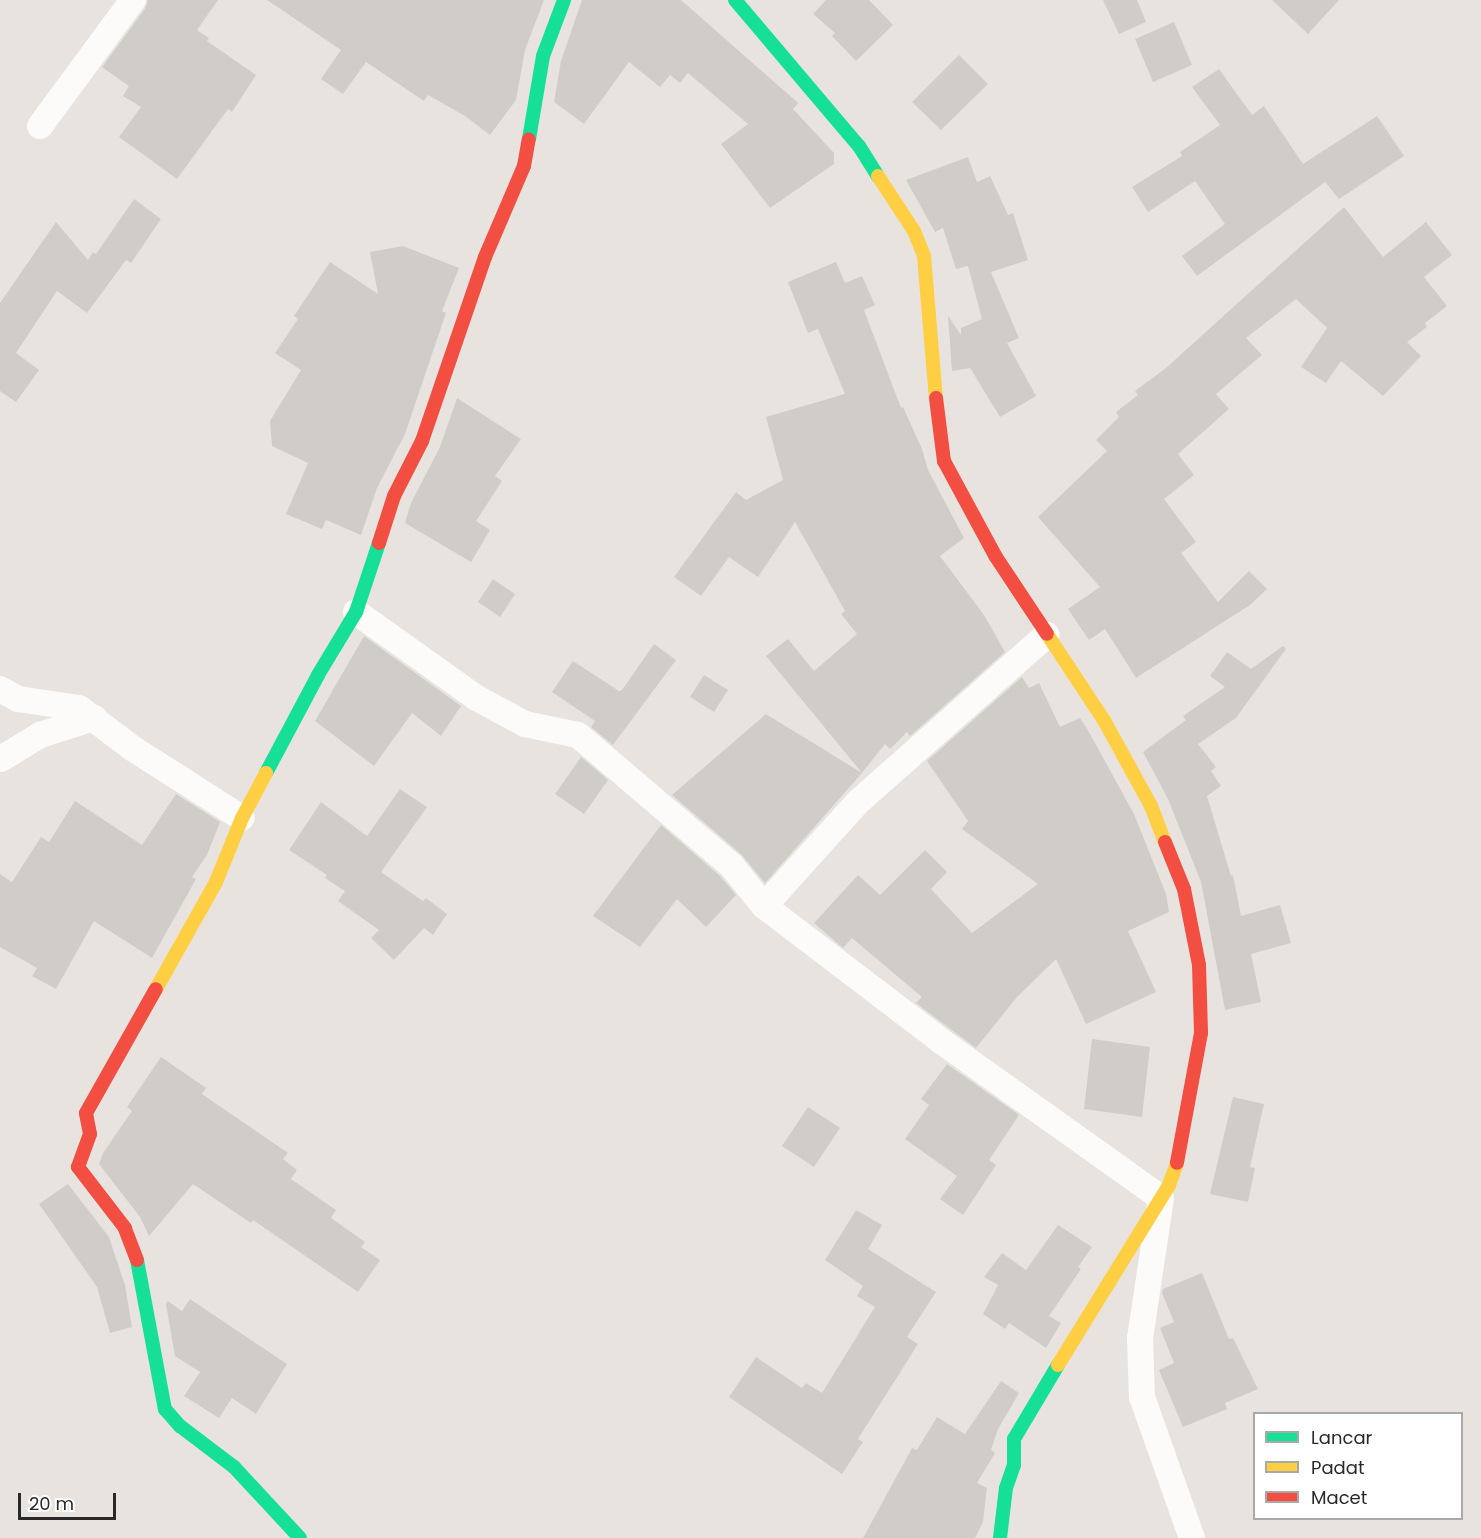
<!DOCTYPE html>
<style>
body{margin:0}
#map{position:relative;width:1481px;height:1538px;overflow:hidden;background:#e8e3de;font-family:Poppins,sans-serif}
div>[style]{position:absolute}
.building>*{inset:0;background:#d0cdc9}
.street>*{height:26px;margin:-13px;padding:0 13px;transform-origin:13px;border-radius:13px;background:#fcfbfa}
.fast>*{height:14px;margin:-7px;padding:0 7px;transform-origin:7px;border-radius:7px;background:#16e098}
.slow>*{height:14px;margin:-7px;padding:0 7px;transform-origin:7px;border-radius:7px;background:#ffcf43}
.jam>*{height:14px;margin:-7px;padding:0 7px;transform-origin:7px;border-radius:7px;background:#f24e42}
span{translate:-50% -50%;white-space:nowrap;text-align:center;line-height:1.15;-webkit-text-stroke:6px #fff;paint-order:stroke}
.legend{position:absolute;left:1253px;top:1412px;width:210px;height:108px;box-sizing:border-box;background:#fff;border:2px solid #a9a9a9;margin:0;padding:8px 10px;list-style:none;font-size:18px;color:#292929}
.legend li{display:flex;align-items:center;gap:12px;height:30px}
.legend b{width:30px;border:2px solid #a9a9a9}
.scale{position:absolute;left:18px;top:1493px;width:98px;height:27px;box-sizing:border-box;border:3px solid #292929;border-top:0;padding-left:8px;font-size:18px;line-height:21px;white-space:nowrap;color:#292929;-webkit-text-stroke:4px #fff;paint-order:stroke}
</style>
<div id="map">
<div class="building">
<i style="clip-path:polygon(148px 0,218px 0,197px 30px,209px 38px,207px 41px,256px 75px,232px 112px,228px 109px,177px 179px,119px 137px,141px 107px,123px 96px,129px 86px,102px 67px,145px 9px)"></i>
<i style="clip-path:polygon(267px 0,544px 0,525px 50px,516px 100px,490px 135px,465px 116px,428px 95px,424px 101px,366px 62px,343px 94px,321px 79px,341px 50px)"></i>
<i style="clip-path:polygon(582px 0,681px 0,796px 101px,798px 103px,793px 109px,834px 153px,834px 164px,770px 208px,721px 144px,748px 124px,688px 73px,680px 83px,670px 75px,660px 87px,629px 62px,584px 124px,554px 102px,561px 61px)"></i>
<i style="clip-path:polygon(826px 0,869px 0,893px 25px,856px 61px,832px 36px,835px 33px,813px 14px)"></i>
<i style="clip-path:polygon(1103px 0,1137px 0,1146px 22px,1119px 34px)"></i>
<i style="clip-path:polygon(1272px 0,1339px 0,1308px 34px)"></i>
<i style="clip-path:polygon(1174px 22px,1192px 65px,1153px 82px,1135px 39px)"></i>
<i style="clip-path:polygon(959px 55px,988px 84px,941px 130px,912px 102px)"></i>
<i style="clip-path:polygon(1219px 69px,1252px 115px,1264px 106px,1303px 164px,1377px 116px,1404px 156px,1339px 199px,1325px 182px,1197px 276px,1182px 256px,1225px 224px,1195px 181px,1148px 212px,1132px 187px,1182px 156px,1180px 152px,1220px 125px,1192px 87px)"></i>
<i style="clip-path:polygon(968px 157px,977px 182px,990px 176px,1008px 215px,1013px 213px,1028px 260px,991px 272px,1019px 338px,1007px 343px,1036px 396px,1000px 417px,970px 368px,952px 371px,948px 316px,961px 335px,961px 328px,982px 319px,968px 266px,956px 269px,943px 228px,935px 232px,906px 180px)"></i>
<i style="clip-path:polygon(134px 199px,161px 219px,131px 263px,126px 260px,87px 313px,57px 291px,16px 353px,39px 370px,16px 402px,0 391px,0 303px,56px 222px,88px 260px,93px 252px,96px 254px)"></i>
<i style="clip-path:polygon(1344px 207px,1383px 257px,1426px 222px,1452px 255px,1424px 277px,1447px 306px,1425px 323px,1427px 327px,1407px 342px,1421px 356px,1383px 396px,1341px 361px,1326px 383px,1301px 367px,1327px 328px,1296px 299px,1246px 338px,1262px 355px,1216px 394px,1229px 409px,1178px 454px,1194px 475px,1164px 499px,1196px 542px,1181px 553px,1218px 602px,1249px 571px,1267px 589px,1250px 605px,1136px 678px,1105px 629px,1089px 640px,1068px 609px,1100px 587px,1038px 517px,1107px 451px,1096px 440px,1119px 417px,1116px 412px,1138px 395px,1135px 391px,1166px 368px)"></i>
<i style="clip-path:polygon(403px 246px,459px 268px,442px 311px,446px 313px,405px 434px,377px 488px,361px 535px,326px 520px,322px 529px,286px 514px,308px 463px,272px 446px,270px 421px,301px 370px,275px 353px,298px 319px,294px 316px,330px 262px,378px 294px,370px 252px)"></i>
<i style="clip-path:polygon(836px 262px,845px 283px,862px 276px,875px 305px,864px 310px,901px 408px,903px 407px,922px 449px,928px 470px,964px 538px,940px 556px,984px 615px,1005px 652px,910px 736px,907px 732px,890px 749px,885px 744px,862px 773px,766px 656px,788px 639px,814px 671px,857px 634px,841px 614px,845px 611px,795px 522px,758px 577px,729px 557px,701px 596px,674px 577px,736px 492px,746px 500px,783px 480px,766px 417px,845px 394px,818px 329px,808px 333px,788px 282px)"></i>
<i style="clip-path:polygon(457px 398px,521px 439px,495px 476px,502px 481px,476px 521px,490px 530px,471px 562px,405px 523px,411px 503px,440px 447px)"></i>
<i style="clip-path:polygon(493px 579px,515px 594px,500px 617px,478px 602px)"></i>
<i style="clip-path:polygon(364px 636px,461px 706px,441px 736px,412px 713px,374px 766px,315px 721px)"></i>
<i style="clip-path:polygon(654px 644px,676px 660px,613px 745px,591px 727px,595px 721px,552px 692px,573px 661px,619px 691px,622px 690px)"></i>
<i style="clip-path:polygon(1283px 646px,1286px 649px,1236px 718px,1198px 744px,1216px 767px,1211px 771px,1221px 786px,1207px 796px,1231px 876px,1233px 875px,1241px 916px,1280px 905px,1291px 943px,1251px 954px,1261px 1002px,1225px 1010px,1201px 882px,1168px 799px,1143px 752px,1186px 720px,1183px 716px,1225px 687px,1210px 676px,1227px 652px,1251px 669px)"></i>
<i style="clip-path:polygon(704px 675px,728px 690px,714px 712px,690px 697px)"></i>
<i style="clip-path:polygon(1022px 677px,1029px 688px,1039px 683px,1060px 727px,1080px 718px,1089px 732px,1134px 814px,1166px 894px,1169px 912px,1128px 931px,1156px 992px,1086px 1024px,1056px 959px,1017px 997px,976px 1048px,916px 1003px,922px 997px,852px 938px,843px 948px,814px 923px,858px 875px,880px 895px,925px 850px,947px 872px,931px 889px,972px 933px,1038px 884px,962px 829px,968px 821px,927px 761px)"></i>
<i style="clip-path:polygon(766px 714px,862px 773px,765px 883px,741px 854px,672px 795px)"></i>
<i style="clip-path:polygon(581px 757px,608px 780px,584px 814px,555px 794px)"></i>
<i style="clip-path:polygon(400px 789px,427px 807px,381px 872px,423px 901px,426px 898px,447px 914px,433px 935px,424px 928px,394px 960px,371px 938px,379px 930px,338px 901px,345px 891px,325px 878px,327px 875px,289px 850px,321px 802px,367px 836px)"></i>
<i style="clip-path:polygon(176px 794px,220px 822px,207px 855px,192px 877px,196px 879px,152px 958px,94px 921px,56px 989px,32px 976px,37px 968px,0 947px,0 874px,12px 882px,41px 837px,49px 842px,75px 801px,142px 845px)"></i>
<i style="clip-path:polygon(661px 825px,720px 876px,736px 895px,706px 927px,677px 899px,640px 947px,593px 916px)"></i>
<i style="clip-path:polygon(1092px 1039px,1150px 1047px,1142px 1117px,1084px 1109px)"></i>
<i style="clip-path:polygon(161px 1057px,206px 1088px,202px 1094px,288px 1153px,283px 1159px,297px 1170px,291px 1179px,336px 1210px,331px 1218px,365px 1242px,361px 1247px,380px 1260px,358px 1292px,253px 1220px,251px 1223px,193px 1184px,149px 1236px,140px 1217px,99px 1164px,103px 1153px,132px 1111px,127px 1107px)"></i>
<i style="clip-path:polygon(947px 1064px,1019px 1115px,989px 1160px,996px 1165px,963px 1215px,940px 1199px,957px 1176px,905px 1139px,929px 1105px,921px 1099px)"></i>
<i style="clip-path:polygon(1233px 1097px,1264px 1104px,1250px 1167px,1255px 1168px,1248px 1202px,1210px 1194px)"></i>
<i style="clip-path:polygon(808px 1107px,840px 1128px,814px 1167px,782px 1146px)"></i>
<i style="clip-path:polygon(68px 1184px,109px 1237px,125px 1285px,132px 1327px,110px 1333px,97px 1287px,39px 1204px)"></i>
<i style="clip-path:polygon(856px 1210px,882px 1225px,868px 1249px,936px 1292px,907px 1337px,918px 1344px,858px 1439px,863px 1442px,842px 1474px,729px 1397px,756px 1357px,802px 1388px,806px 1383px,822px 1393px,875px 1307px,857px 1296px,863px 1286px,825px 1260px)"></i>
<i style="clip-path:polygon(1058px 1225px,1092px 1247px,1078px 1267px,1081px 1269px,1049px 1316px,1061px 1323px,1046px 1348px,1009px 1323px,1005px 1329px,983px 1314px,998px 1285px,984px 1277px,1002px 1253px,1026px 1270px)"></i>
<i style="clip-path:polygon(1202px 1273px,1229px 1339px,1233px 1338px,1258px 1389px,1225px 1403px,1227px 1409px,1183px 1427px,1159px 1370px,1174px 1363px,1160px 1328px,1174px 1322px,1162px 1293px,1163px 1289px)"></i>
<i style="clip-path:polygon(190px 1299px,287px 1364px,256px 1414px,232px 1398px,219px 1418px,184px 1396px,200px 1372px,175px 1356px,166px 1304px,168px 1301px,182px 1311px)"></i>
<i style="clip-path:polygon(1001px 1381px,1019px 1393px,998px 1429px,991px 1450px,995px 1453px,977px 1483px,987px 1488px,983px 1522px,975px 1538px,863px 1538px,912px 1448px,917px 1450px,937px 1417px,965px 1434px)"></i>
</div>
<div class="street">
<i style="left:40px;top:126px;width:157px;rotate:-53.6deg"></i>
<i style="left:356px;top:612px;width:146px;rotate:35.5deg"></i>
<i style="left:475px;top:697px;width:57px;rotate:28.4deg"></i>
<i style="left:525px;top:724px;width:54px;rotate:11.7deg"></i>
<i style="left:578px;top:735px;width:201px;rotate:40.4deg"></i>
<i style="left:731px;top:865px;width:53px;rotate:51.2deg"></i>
<i style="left:764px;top:906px;width:223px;rotate:37.3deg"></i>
<i style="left:941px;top:1041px;width:270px;rotate:35.5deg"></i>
<i style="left:1161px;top:1198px;width:142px;rotate:98.5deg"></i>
<i style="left:1140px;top:1338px;width:59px;rotate:88.1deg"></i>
<i style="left:1142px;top:1397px;width:150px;rotate:70.5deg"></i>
<i style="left:0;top:689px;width:21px;rotate:29deg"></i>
<i style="left:18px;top:699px;width:62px;rotate:8.4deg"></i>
<i style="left:79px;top:708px;width:66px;rotate:37deg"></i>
<i style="left:132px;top:748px;width:130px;rotate:32.5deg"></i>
<i style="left:1px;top:759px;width:46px;rotate:-31.6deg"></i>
<i style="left:40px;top:735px;width:57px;rotate:-17.5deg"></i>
<i style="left:764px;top:906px;width:140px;rotate:-47.9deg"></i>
<i style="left:858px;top:802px;width:252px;rotate:-41.5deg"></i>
</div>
<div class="fast">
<i style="left:735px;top:0;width:192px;rotate:49.7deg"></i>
<i style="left:859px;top:146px;width:36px;rotate:58deg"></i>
<i style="left:529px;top:139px;width:84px;rotate:-80.4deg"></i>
<i style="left:543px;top:56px;width:60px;rotate:-69.4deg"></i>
<i style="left:266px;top:773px;width:111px;rotate:-62deg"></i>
<i style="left:318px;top:675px;width:74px;rotate:-58.9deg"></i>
<i style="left:356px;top:612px;width:73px;rotate:-71.6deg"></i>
<i style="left:137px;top:1260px;width:152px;rotate:79.4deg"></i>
<i style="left:165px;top:1409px;width:23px;rotate:49deg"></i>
<i style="left:180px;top:1426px;width:68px;rotate:37.2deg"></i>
<i style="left:234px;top:1467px;width:97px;rotate:47.1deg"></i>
<i style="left:1000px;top:1538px;width:50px;rotate:-83.2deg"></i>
<i style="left:1006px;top:1488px;width:24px;rotate:-71deg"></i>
<i style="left:1014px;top:1465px;width:26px;rotate:-90deg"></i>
<i style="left:1014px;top:1439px;width:86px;rotate:-59.3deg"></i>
</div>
<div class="slow">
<i style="left:878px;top:176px;width:66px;rotate:56.8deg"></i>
<i style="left:914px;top:231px;width:27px;rotate:68deg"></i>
<i style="left:924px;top:256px;width:143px;rotate:85.2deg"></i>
<i style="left:1047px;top:634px;width:105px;rotate:56.6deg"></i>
<i style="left:1105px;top:722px;width:96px;rotate:61.3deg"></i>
<i style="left:1151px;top:806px;width:39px;rotate:69deg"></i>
<i style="left:156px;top:989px;width:123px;rotate:-60.7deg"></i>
<i style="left:216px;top:882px;width:69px;rotate:-67.9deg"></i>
<i style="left:242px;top:818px;width:51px;rotate:-61.9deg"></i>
<i style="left:1058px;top:1365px;width:211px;rotate:-58.3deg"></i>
<i style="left:1169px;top:1185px;width:23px;rotate:-70deg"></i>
</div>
<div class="jam">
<i style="left:936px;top:398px;width:64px;rotate:82.8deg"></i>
<i style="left:944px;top:461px;width:109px;rotate:61.6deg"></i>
<i style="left:996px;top:557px;width:92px;rotate:56.5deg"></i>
<i style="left:379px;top:543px;width:49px;rotate:-72.3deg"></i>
<i style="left:394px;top:496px;width:62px;rotate:-63deg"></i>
<i style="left:422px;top:441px;width:194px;rotate:-71.1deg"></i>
<i style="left:485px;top:257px;width:99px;rotate:-66.8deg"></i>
<i style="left:524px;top:166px;width:27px;rotate:-80deg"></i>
<i style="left:1165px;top:842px;width:51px;rotate:68deg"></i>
<i style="left:1184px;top:889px;width:77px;rotate:78.8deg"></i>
<i style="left:1199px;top:965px;width:68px;rotate:88.3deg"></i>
<i style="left:1201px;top:1033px;width:132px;rotate:100.5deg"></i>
<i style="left:137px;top:1260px;width:34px;rotate:-111deg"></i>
<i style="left:125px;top:1228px;width:77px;rotate:-127.6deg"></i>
<i style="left:78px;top:1167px;width:35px;rotate:-70deg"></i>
<i style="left:90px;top:1134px;width:21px;rotate:-101deg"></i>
<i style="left:86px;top:1113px;width:142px;rotate:-60.6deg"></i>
</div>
<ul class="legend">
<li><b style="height:8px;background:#16e098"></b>Lancar</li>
<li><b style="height:8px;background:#ffcf43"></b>Padat</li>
<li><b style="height:8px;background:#f24e42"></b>Macet</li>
</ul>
<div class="scale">20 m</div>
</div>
